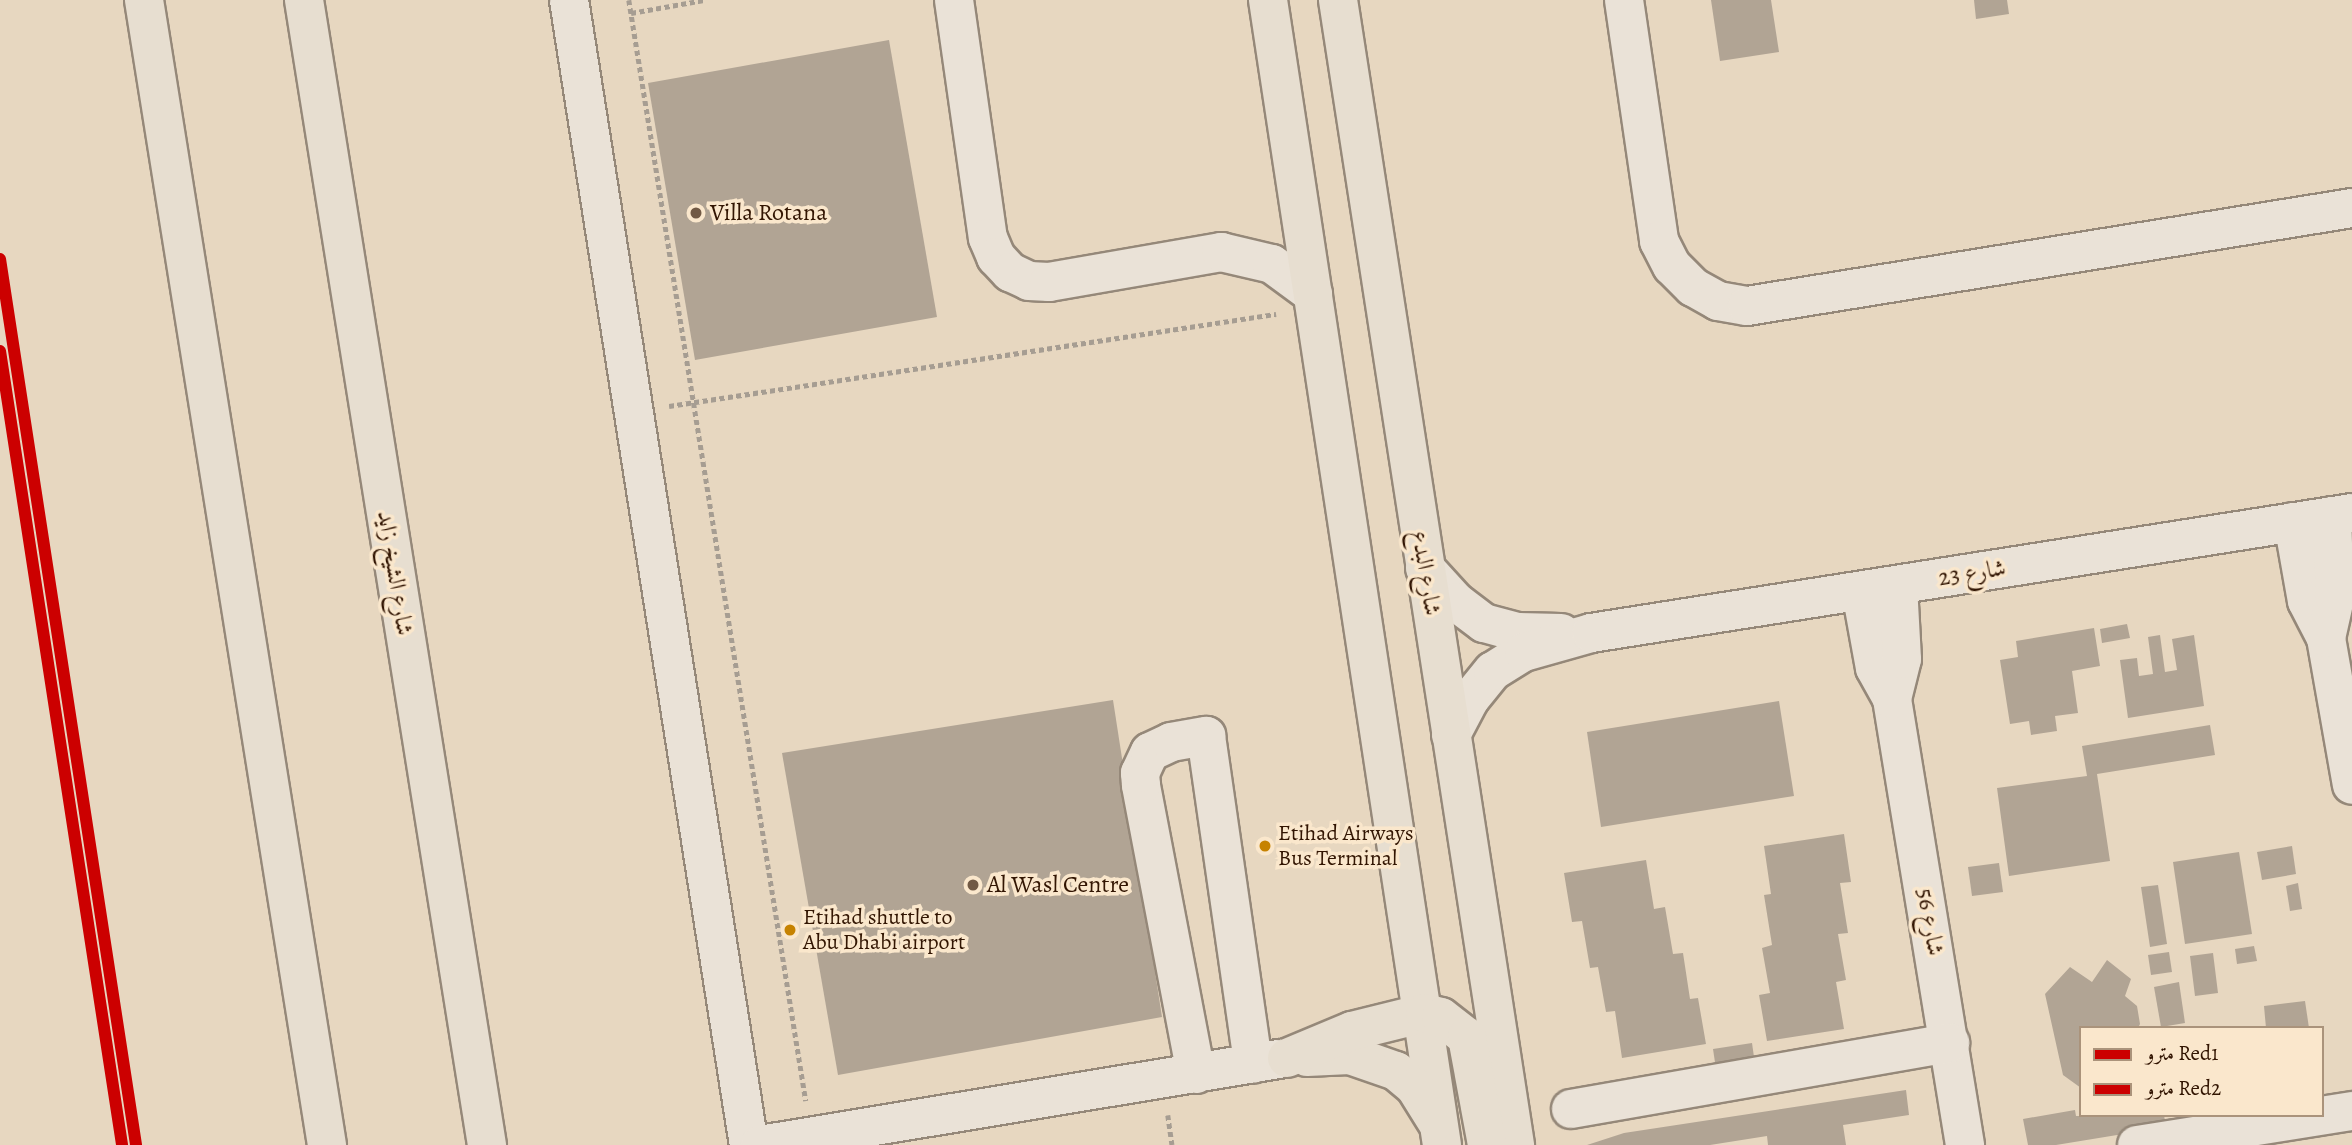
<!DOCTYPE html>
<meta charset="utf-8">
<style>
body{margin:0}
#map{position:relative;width:2352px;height:1145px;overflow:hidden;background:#e7d7c0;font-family:Alegreya,Amiri,serif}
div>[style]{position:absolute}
.building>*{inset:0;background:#b1a494}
.path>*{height:4.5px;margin-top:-2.25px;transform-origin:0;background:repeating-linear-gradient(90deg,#a69d92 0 5px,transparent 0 8.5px)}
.roads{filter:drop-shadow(2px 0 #958879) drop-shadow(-2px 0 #958879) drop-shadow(0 2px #958879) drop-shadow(0 -2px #958879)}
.minor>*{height:38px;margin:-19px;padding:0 19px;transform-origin:19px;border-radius:19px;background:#eae2d7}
.major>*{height:38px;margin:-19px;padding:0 19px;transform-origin:19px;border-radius:19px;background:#e7ded0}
.highway>*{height:38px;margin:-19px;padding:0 19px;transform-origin:19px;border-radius:19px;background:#e7ded0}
.metro-1>*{height:12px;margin:-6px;padding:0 6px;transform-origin:6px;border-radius:6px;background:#c00}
.metro-2>*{height:12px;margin:-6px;padding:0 6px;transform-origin:6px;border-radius:6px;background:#c00}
.dots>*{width:19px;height:19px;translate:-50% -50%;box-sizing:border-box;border:4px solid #fae7cc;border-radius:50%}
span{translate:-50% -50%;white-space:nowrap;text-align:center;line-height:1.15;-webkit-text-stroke:7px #fae7cc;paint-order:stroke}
.bus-label{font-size:22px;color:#321502}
.left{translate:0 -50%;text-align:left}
.poi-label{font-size:24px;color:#321502}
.street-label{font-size:24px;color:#321502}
.legend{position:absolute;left:2079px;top:1026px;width:245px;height:91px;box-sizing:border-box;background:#fae7cc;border:2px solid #aa937b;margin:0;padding:9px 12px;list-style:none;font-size:21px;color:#321502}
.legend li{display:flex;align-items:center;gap:14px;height:35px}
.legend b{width:35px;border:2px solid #aa937b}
</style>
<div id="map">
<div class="building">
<i style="clip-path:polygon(1711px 0,1771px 0,1779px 52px,1720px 61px)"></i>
<i style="clip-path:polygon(1974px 0,2007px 0,2009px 14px,1976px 19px)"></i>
<i style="clip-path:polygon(889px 40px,937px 317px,695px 360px,648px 83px)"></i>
<i style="clip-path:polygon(2127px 624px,2130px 638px,2102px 643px,2100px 629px)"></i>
<i style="clip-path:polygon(2094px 628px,2100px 666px,2072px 671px,2078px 713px,2055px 716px,2057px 731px,2031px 735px,2029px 721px,2010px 724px,2000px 660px,2018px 657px,2016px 641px)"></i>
<i style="clip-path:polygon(2160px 635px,2165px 672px,2177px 670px,2172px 639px,2194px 635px,2204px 706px,2128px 718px,2120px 660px,2137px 658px,2139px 676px,2153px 674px,2148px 637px)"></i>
<i style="clip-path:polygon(1113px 700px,1162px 1017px,838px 1075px,782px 753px)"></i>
<i style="clip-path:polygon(1779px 701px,1794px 796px,1601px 827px,1587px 732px)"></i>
<i style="clip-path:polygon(2210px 725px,2215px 755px,2097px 774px,2110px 861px,2009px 876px,1997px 788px,2087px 776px,2082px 746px)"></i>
<i style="clip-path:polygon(1844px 834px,1851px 882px,1840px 883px,1848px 933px,1838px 934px,1846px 980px,1836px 982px,1844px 1029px,1767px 1041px,1759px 995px,1770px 993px,1762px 948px,1772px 945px,1764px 895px,1771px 894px,1764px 846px)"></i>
<i style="clip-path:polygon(2292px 846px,2296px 874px,2262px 880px,2257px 852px)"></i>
<i style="clip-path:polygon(2239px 852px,2252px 934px,2185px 944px,2173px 862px)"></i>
<i style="clip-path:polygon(1646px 860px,1654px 909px,1665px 907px,1673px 954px,1683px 953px,1690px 999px,1698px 998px,1706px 1044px,1622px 1058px,1615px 1011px,1606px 1012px,1598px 967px,1590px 968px,1582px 921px,1572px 922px,1564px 873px)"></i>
<i style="clip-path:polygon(1999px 863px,2003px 892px,1972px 896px,1968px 867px)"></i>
<i style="clip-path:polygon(2298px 883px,2302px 909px,2290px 911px,2286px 886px)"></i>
<i style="clip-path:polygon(2158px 885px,2167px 944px,2150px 947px,2141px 887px)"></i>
<i style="clip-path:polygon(2254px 946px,2257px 961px,2237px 964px,2235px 949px)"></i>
<i style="clip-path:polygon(2169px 952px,2172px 972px,2151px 975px,2148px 955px)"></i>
<i style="clip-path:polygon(2213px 953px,2218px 993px,2195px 996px,2190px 956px)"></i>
<i style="clip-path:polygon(2107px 960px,2131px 979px,2125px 996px,2137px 1006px,2140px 1024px,2138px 1028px,2081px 1028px,2081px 1088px,2063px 1075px,2045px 994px,2070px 967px,2092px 982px)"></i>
<i style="clip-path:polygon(2179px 982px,2185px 1023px,2161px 1027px,2154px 987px)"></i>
<i style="clip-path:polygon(2305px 1001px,2309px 1028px,2266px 1028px,2264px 1006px)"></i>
<i style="clip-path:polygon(1752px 1043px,1755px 1064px,1716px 1069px,1713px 1049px)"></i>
<i style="clip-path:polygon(1906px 1090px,1909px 1115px,1843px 1125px,1846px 1145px,1768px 1145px,1767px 1136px,1710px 1145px,1587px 1145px,1624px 1133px)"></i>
<i style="clip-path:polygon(2075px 1110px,2076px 1116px,2164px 1115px,2166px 1127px,2056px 1145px,2028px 1145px,2023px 1119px)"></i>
</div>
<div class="path">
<i style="left:629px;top:0;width:1115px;rotate:80.87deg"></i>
<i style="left:631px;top:13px;width:74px;rotate:-10.1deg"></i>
<i style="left:669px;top:406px;width:614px;rotate:-8.62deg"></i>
<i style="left:1168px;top:1115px;width:30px;rotate:82deg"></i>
</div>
<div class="roads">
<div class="minor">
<i style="left:569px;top:0;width:1159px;rotate:81.07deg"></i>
<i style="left:954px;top:0;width:240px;rotate:81.9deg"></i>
<i style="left:988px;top:238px;width:21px;rotate:67deg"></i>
<i style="left:996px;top:257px;width:21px;rotate:47deg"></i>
<i style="left:1010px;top:272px;width:21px;rotate:25deg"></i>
<i style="left:1029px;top:281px;width:20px;rotate:3deg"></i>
<i style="left:1049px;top:282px;width:175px;rotate:-9.9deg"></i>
<i style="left:1221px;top:252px;width:52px;rotate:13.2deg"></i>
<i style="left:1272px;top:264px;width:51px;rotate:36.2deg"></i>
<i style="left:1624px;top:0;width:244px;rotate:81.7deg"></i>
<i style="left:1659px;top:241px;width:28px;rotate:63deg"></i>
<i style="left:1672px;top:266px;width:30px;rotate:45deg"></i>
<i style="left:1693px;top:287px;width:29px;rotate:29deg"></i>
<i style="left:1718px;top:301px;width:29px;rotate:10deg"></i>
<i style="left:1747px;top:306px;width:613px;rotate:-9.2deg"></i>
<i style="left:2293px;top:522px;width:80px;rotate:80deg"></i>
<i style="left:2307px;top:601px;width:42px;rotate:62.8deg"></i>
<i style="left:2326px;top:638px;width:149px;rotate:80deg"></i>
<i style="left:1425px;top:568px;width:46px;rotate:47.6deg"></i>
<i style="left:1456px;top:602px;width:35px;rotate:37deg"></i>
<i style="left:1484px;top:623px;width:35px;rotate:15deg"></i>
<i style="left:1518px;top:632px;width:43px;rotate:1.3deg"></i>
<i style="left:1861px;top:591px;width:78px;rotate:79.7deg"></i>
<i style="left:1875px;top:668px;width:35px;rotate:61deg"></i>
<i style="left:1892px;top:699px;width:452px;rotate:80.7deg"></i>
<i style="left:2326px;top:638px;width:41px;rotate:-77.3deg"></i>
<i style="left:2335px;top:598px;width:82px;rotate:-92.1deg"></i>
<i style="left:1892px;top:699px;width:41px;rotate:-76deg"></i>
<i style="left:1902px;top:659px;width:74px;rotate:-93.1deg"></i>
<i style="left:1451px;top:735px;width:41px;rotate:-62.2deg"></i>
<i style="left:1470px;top:699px;width:36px;rotate:-51deg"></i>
<i style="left:1493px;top:671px;width:36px;rotate:-32deg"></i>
<i style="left:1524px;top:652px;width:70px;rotate:-15.8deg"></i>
<i style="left:1591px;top:633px;width:770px;rotate:-8.96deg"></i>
<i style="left:1196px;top:1074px;width:294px;rotate:-100.8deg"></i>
<i style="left:1141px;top:785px;width:12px;rotate:-95deg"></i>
<i style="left:1140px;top:773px;width:23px;rotate:-65deg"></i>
<i style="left:1150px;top:752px;width:23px;rotate:-25deg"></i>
<i style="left:1171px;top:742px;width:36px;rotate:-10deg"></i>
<i style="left:1206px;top:736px;width:331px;rotate:81.8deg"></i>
<i style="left:1571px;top:1109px;width:385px;rotate:-9.9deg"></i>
<i style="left:760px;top:1145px;width:526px;rotate:-9.41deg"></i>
<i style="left:2137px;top:1145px;width:218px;rotate:-9deg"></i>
</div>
<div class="major">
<i style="left:1268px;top:0;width:1158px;rotate:81.36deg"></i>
<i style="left:1338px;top:0;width:1159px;rotate:81.21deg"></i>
<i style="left:1307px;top:1057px;width:43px;rotate:-2.7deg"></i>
<i style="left:1350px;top:1055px;width:49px;rotate:19.2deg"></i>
<i style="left:1396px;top:1071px;width:25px;rotate:40deg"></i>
<i style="left:1415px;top:1087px;width:40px;rotate:58deg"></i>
<i style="left:1287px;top:1058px;width:70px;rotate:-22.6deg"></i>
<i style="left:1352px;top:1031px;width:75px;rotate:-13.9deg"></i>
<i style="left:1425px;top:1013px;width:16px;rotate:14deg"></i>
<i style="left:1441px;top:1017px;width:33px;rotate:38deg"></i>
<i style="left:1467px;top:1037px;width:110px;rotate:79.5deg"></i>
</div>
<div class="highway">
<i style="left:144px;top:0;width:1160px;rotate:80.92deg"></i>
<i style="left:304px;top:0;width:1160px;rotate:80.92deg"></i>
</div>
</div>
<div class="metro-1">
<i style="left:0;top:259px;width:896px;rotate:81.27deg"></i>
</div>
<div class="metro-2">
<i style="left:0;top:351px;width:803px;rotate:81.26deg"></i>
</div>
<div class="dots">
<i style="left:696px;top:213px;background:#715944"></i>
<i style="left:1265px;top:846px;background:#c68200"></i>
<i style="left:973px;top:885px;background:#715944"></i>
<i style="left:790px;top:930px;background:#c68200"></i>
</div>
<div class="bus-label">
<span class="left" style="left:1278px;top:846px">Etihad Airways<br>Bus Terminal</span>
<span class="left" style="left:803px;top:930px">Etihad shuttle to<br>Abu Dhabi airport</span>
</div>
<div class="poi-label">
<span class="left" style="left:710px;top:213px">Villa Rotana</span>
<span class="left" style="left:987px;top:885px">Al Wasl Centre</span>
</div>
<div class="street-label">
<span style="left:395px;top:573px;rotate:81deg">شارع الشيخ زايد</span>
<span style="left:1426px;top:573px;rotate:81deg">شارع البدع</span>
<span style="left:1972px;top:573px;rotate:-9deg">شارع 23</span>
<span style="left:1930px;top:922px;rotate:80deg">شارع 56</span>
</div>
<ul class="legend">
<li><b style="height:9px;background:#c00"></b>مترو Red1</li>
<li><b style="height:9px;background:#c00"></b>مترو Red2</li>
</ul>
</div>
